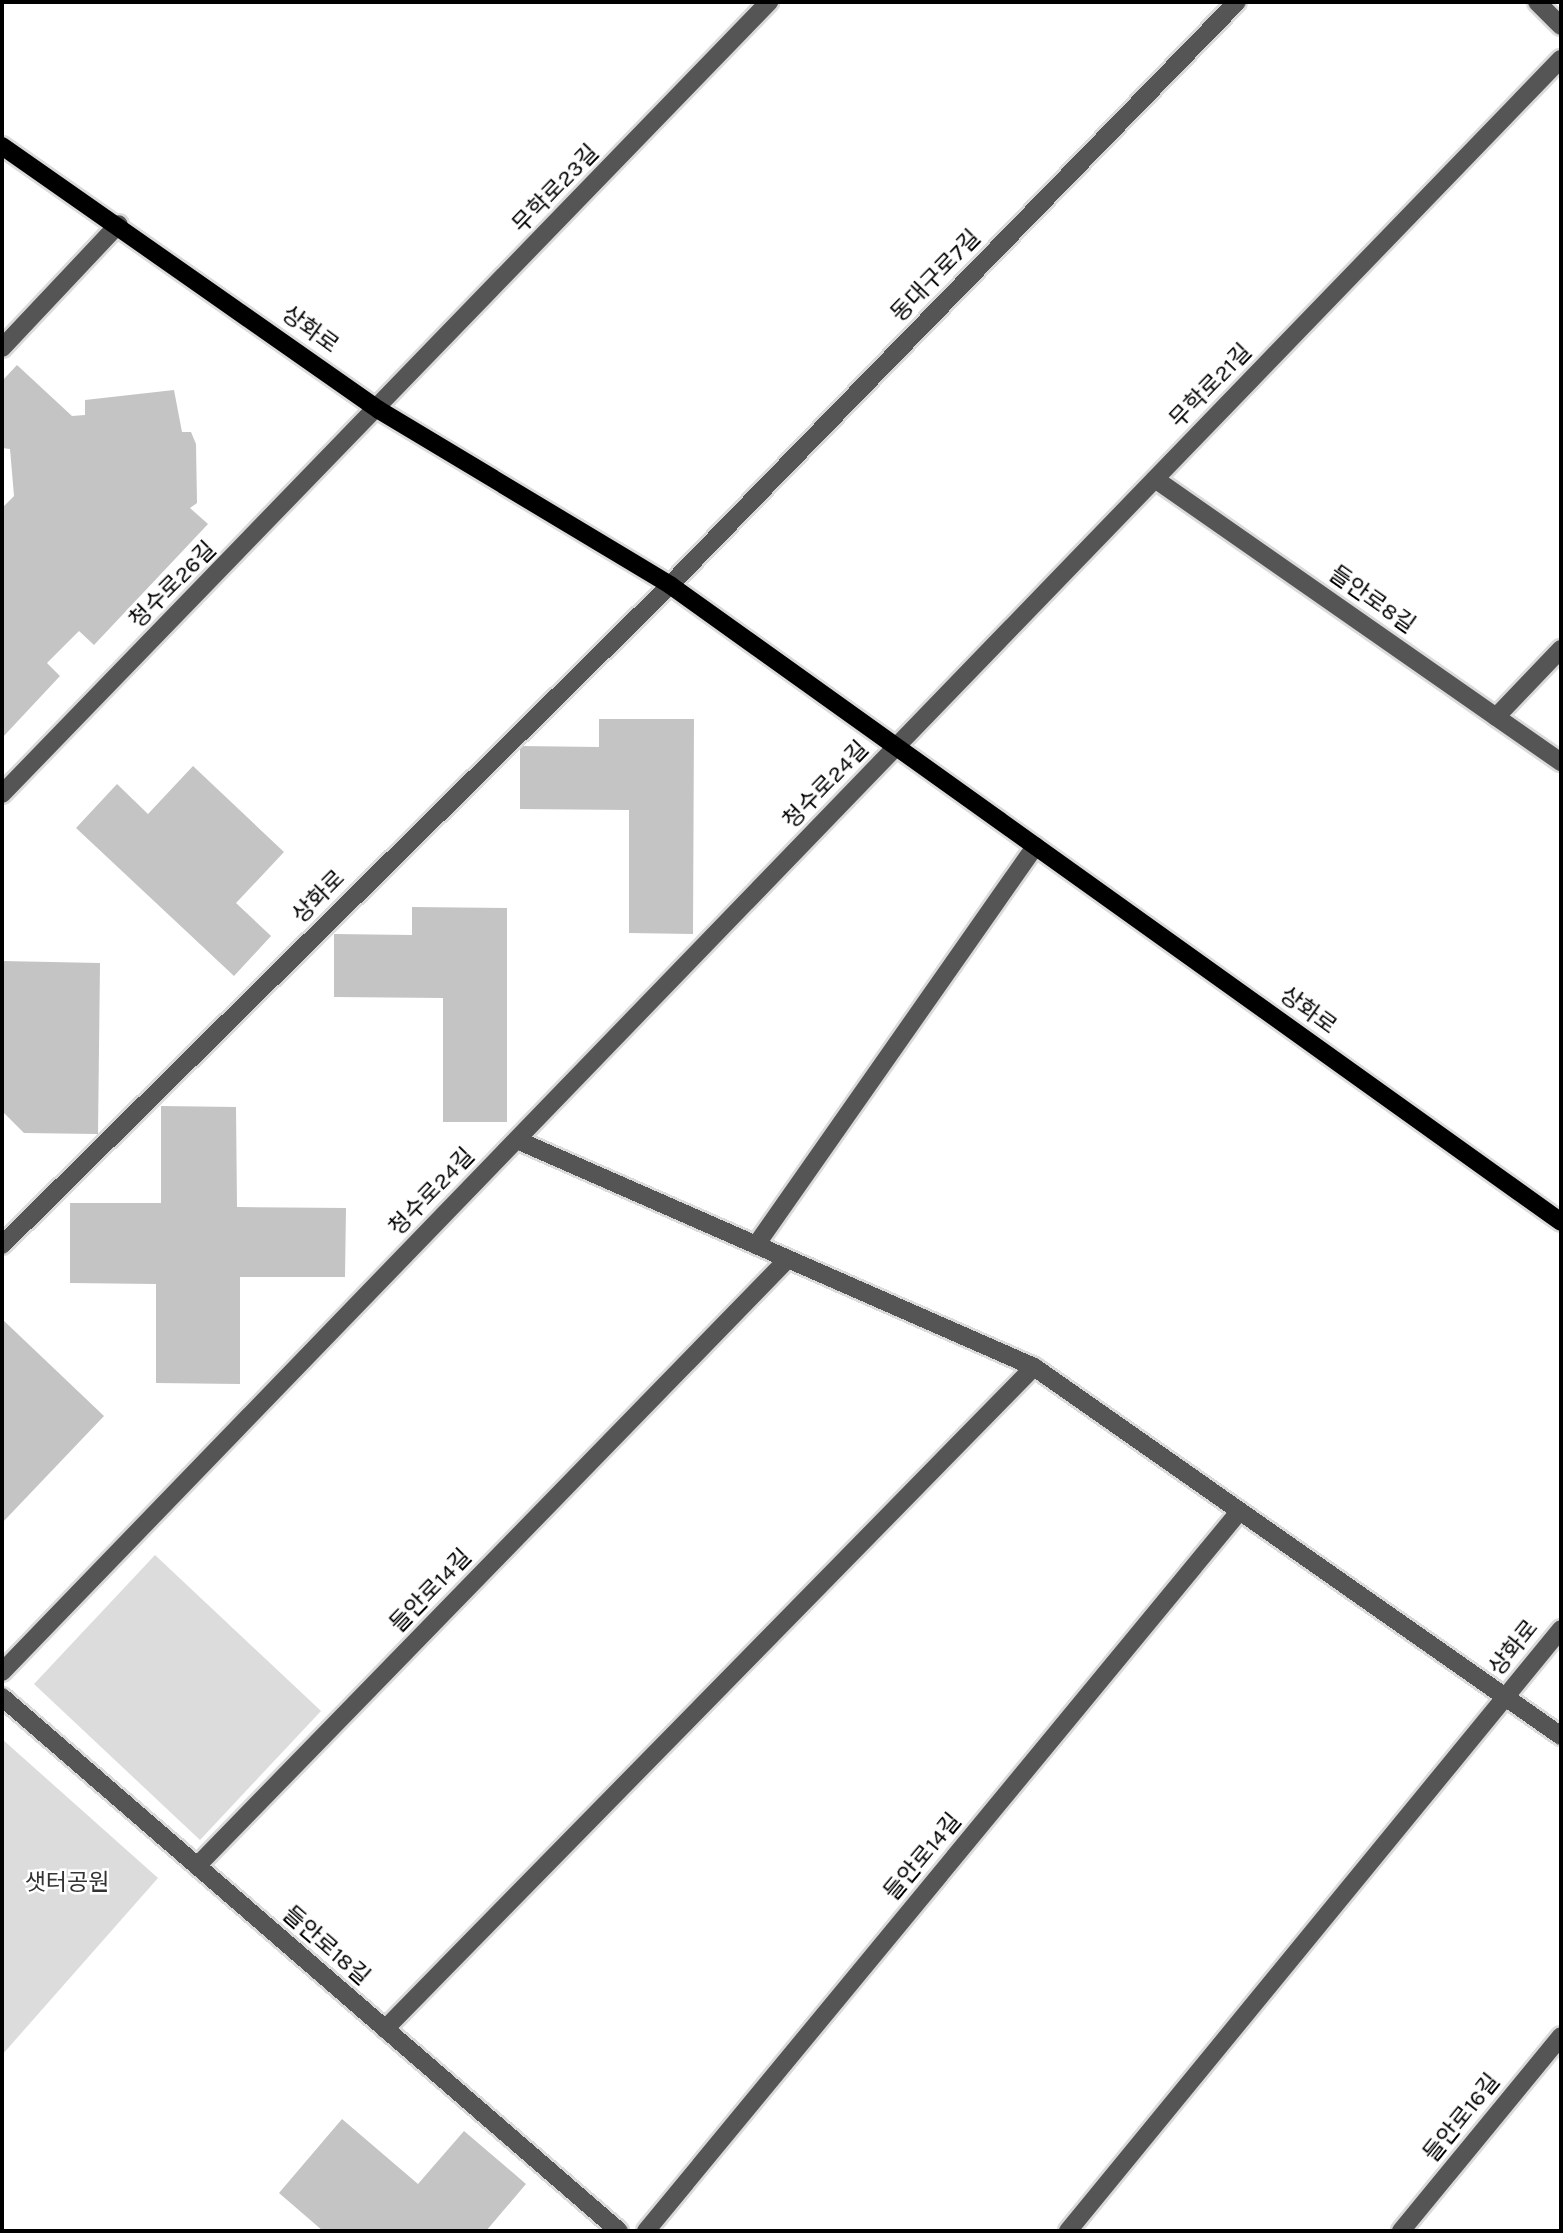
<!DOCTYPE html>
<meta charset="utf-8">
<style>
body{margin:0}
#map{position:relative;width:1563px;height:2233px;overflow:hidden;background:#fff;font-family:Karla,"Noto Sans KR",sans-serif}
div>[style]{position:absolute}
.green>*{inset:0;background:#dcdcdc}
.building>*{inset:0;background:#c4c4c4}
.roads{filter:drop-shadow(2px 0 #dbdbdb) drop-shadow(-2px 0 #dbdbdb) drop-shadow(0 2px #dbdbdb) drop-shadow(0 -2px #dbdbdb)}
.minor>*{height:18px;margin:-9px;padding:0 9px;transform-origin:9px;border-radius:9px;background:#555}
.major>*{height:18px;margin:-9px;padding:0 9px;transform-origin:9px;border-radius:9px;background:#000}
span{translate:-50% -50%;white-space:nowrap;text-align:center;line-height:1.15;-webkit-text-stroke:5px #fff;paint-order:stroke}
.street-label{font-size:23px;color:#000}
.park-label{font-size:23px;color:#333}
.frame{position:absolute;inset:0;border:4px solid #000;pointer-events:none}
</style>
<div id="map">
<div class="green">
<i style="clip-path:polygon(155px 1555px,321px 1711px,200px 1840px,34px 1684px)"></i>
<i style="clip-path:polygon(2px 1739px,158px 1878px,2px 2055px)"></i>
</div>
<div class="building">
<i style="clip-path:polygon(17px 365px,72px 416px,85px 415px,85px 400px,174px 390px,182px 432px,191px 432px,196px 444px,197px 503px,190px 508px,208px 524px,94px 645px,79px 631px,47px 663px,60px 676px,2px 738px,2px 508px,14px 496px,10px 449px,2px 448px,2px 381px)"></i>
<i style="clip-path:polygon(599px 719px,694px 719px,693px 934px,629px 933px,629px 810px,520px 809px,520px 746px,599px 747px)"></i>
<i style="clip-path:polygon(193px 766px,284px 852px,236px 903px,271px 936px,234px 976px,76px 828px,117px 784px,148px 814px)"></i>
<i style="clip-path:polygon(412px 907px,507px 908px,507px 1122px,443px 1122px,443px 998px,334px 997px,334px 934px,412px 935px)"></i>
<i style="clip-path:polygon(2px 961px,100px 963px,98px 1134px,24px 1133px,2px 1111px)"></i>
<i style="clip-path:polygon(161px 1106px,236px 1107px,237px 1207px,346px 1208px,345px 1277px,240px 1277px,240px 1384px,156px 1383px,156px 1284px,70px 1283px,70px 1203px,161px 1203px)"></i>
<i style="clip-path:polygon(2px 1319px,104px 1416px,2px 1523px)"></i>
<i style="clip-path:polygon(342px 2119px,418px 2184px,464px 2131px,526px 2184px,486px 2231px,323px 2231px,279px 2193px)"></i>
</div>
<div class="roads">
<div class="minor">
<i style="left:1537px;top:2px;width:34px;rotate:45deg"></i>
<i style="left:2px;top:348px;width:170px;rotate:-46.7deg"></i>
<i style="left:1155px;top:479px;width:495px;rotate:34.9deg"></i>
<i style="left:1496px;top:717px;width:94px;rotate:-46.3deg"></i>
<i style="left:2px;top:794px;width:1103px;rotate:-45.92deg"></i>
<i style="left:517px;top:1140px;width:565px;rotate:23.7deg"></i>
<i style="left:1034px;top:1367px;width:643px;rotate:35deg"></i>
<i style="left:2px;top:1245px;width:939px;rotate:-44.65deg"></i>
<i style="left:670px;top:585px;width:813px;rotate:-45.8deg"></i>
<i style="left:756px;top:1245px;width:487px;rotate:-55deg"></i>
<i style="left:2px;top:1672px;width:2243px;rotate:-45.98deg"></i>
<i style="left:2px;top:1697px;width:816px;rotate:40.88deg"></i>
<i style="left:197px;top:1866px;width:847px;rotate:-45.77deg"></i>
<i style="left:385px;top:2029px;width:927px;rotate:-45.57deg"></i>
<i style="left:646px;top:2231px;width:931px;rotate:-50.49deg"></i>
<i style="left:1068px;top:2231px;width:778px;rotate:-50.68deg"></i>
<i style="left:1401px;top:2231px;width:252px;rotate:-50.6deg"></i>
</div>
<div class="major">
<i style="left:2px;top:146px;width:460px;rotate:35deg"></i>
<i style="left:379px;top:410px;width:340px;rotate:31deg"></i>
<i style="left:670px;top:585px;width:1095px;rotate:35.56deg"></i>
</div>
</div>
<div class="street-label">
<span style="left:556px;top:189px;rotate:-46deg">무학로23길</span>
<span style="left:936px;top:276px;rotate:-46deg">동대구로7길</span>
<span style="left:310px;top:330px;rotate:36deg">상화로</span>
<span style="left:1211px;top:386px;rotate:-46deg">무학로21길</span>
<span style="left:173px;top:585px;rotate:-45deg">청수로26길</span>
<span style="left:1372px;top:600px;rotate:35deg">들안로8길</span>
<span style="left:826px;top:785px;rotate:-46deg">청수로24길</span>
<span style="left:319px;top:897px;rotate:-45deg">상화로</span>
<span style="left:1308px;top:1011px;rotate:36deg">상화로</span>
<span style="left:432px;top:1192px;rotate:-46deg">청수로24길</span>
<span style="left:431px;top:1591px;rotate:-46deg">들안로14길</span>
<span style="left:1514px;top:1648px;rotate:-51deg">상화로</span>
<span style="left:923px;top:1857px;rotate:-50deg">들안로14길</span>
<span style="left:326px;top:1946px;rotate:41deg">들안로18길</span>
<span style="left:1462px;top:2118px;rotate:-51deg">들안로16길</span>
</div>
<div class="park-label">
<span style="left:67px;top:1883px">샛터공원</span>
</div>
<div class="frame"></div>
</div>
